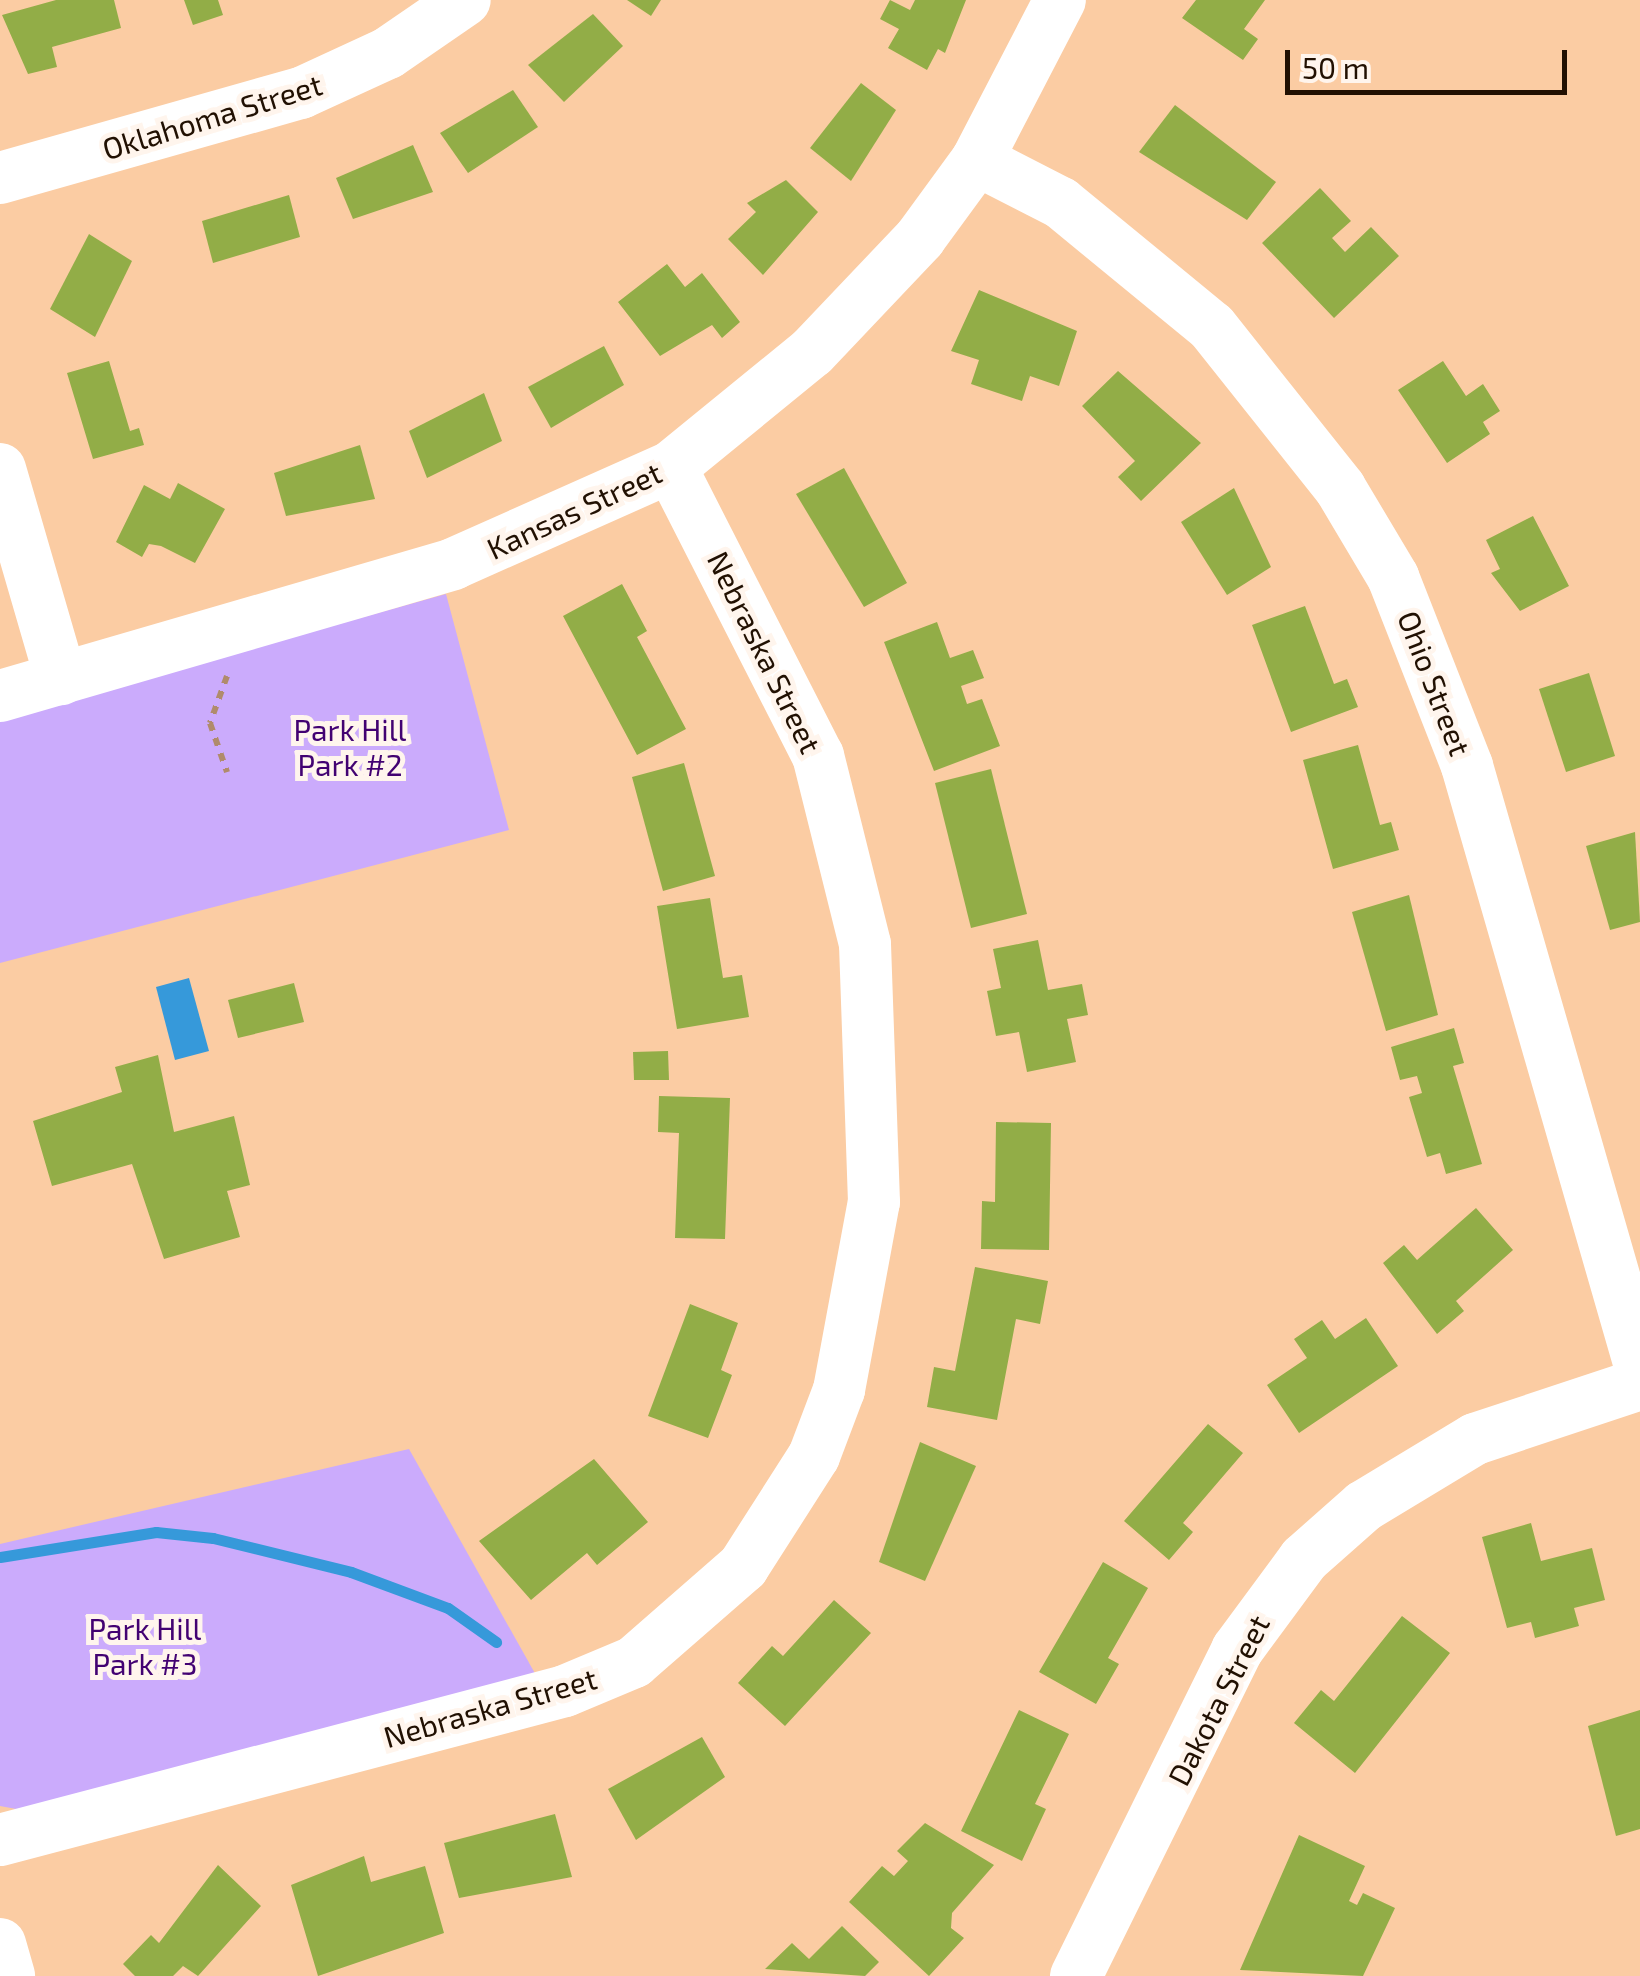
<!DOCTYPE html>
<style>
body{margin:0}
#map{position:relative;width:1640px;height:1976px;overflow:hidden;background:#fbcca3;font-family:"Exo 2",sans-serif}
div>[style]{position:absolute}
.green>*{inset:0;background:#cbabfc}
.water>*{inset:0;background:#3699da}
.stream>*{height:11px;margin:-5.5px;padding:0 5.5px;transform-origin:5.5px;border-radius:5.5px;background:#3699da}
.building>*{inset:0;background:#92ad47}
.path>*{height:6px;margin-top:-3px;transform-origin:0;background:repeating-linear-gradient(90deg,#b08b6b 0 8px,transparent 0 16px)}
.minor>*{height:52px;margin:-26px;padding:0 26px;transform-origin:26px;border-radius:26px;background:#fff}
span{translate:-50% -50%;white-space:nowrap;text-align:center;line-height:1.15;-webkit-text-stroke:10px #fff5ed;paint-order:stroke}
.street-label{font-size:30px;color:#211002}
.park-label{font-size:30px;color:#420272}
.scale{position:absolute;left:1285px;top:50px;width:282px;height:45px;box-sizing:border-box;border:5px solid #211002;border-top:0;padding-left:12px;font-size:30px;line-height:35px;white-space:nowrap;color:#211002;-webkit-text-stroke:8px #fff5ed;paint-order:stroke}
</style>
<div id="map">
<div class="green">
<i style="clip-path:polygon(446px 594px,509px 830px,0 963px,0 718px)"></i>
<i style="clip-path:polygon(409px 1449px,537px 1677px,27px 1811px,0 1806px,0 1544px)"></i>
</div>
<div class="water">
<i style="clip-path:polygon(189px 978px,209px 1051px,175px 1060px,156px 987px)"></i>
</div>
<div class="stream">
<i style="left:0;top:1557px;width:158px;rotate:-9.1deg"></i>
<i style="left:156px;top:1532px;width:57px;rotate:6deg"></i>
<i style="left:213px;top:1538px;width:142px;rotate:13.8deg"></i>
<i style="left:351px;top:1572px;width:103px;rotate:20.4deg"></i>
<i style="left:448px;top:1608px;width:59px;rotate:35.3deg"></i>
</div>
<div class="building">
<i style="clip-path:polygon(56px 0,114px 0,121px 28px,52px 47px,57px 67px,28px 74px,2px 15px)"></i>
<i style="clip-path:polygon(184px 0,218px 0,223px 15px,193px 25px)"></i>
<i style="clip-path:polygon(627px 0,661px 0,651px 16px)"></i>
<i style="clip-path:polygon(890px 0,910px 10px,915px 0,966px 0,945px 53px,938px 49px,927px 70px,888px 48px,899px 29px,880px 19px)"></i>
<i style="clip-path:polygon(1196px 0,1265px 0,1244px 29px,1258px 39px,1243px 60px,1182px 18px)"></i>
<i style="clip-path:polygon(593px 14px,623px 46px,564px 102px,528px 65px)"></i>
<i style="clip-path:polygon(861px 83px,896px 110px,851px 181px,810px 148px)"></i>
<i style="clip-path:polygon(513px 90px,538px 127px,468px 173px,440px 133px)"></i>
<i style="clip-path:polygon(1175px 105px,1276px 182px,1247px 220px,1139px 152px)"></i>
<i style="clip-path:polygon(413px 145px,433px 192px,353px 219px,336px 178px)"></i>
<i style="clip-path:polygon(786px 180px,818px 212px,763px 275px,728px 239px,756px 212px,747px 203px)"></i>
<i style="clip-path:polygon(1320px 188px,1351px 221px,1332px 238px,1345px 252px,1371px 227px,1399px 256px,1334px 318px,1262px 243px)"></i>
<i style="clip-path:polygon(289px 195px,300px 237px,213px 263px,202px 221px)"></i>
<i style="clip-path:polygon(89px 234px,132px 261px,95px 337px,50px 309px)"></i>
<i style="clip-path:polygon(667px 264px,685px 287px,702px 273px,740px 322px,722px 338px,712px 325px,660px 356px,618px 302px)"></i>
<i style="clip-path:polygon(979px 290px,1077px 331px,1059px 386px,1030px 376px,1022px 401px,971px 384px,979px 360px,951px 351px)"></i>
<i style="clip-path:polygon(604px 346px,624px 385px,551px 428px,528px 387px)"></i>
<i style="clip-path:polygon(109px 361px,130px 431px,139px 428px,144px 445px,93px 459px,67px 373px)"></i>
<i style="clip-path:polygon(1443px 361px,1466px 396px,1483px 384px,1500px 411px,1483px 422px,1490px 434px,1447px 463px,1398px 390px)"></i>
<i style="clip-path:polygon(1118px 371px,1201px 443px,1141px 501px,1118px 477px,1135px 461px,1082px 406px)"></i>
<i style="clip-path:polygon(484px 393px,502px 441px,427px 478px,409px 431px)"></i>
<i style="clip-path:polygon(360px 445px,375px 499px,286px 516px,274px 473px)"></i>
<i style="clip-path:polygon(844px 468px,907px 583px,864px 607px,796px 494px)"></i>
<i style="clip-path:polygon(178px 483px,225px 509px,195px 563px,161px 546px,149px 544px,142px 557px,116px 542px,144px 485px,170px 499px)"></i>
<i style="clip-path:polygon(1234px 488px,1271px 567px,1227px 595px,1181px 522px)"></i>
<i style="clip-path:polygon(1533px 516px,1569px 586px,1520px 611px,1491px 573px,1500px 569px,1486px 540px)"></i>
<i style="clip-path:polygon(622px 584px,647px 631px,637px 637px,686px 729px,637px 755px,563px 616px)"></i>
<i style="clip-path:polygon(1305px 606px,1334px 684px,1347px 679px,1358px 707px,1291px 732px,1252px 625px)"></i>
<i style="clip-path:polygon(937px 622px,950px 658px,973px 650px,984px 678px,961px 686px,967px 704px,982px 699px,1000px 746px,934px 771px,884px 642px)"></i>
<i style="clip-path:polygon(1589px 673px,1615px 756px,1566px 772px,1539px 689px)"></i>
<i style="clip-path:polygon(1358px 745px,1380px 825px,1391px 822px,1399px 850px,1333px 869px,1303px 760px)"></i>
<i style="clip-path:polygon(684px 763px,715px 876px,663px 891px,632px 777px)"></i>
<i style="clip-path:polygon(991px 769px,1027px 914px,971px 928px,935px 783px)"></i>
<i style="clip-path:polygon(1635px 832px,1640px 922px,1610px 930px,1586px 846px)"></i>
<i style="clip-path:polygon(1409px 895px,1438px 1015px,1386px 1031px,1352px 912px)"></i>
<i style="clip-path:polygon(710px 898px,723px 978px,742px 975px,749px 1017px,677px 1029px,657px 906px)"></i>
<i style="clip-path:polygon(1038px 940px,1048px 990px,1082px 984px,1088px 1015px,1067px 1019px,1076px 1062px,1027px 1072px,1019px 1032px,996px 1036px,987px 991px,1001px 988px,993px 949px)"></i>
<i style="clip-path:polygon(294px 983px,304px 1022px,238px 1038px,228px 1000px)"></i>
<i style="clip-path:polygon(1454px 1028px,1464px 1063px,1453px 1066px,1482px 1164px,1446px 1174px,1440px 1153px,1427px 1157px,1409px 1097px,1422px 1093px,1417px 1076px,1400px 1080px,1391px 1047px)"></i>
<i style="clip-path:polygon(668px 1051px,669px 1080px,634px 1080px,633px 1052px)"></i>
<i style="clip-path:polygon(158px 1055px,174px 1132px,234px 1116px,250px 1185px,227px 1191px,240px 1237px,164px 1259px,132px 1164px,52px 1186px,33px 1121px,122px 1092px,115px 1067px)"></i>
<i style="clip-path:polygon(659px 1096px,730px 1098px,725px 1239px,675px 1238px,679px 1133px,658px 1132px)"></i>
<i style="clip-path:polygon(996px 1122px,1051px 1123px,1049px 1250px,981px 1249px,982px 1201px,995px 1202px)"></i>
<i style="clip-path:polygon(1476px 1208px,1513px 1250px,1456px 1301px,1464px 1311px,1437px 1334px,1383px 1263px,1404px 1245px,1417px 1260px)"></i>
<i style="clip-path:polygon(975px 1267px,1048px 1281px,1040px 1324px,1016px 1319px,997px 1420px,927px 1407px,934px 1367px,955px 1371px)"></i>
<i style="clip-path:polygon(690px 1304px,738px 1323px,721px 1370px,732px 1375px,708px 1438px,648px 1416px)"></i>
<i style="clip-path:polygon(1366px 1318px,1398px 1366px,1299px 1433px,1267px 1385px,1307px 1358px,1294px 1339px,1322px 1320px,1335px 1339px)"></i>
<i style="clip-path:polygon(1208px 1424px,1243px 1453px,1183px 1523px,1193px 1532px,1169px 1560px,1124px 1521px)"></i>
<i style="clip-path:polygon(920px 1442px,976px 1466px,925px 1581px,879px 1562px)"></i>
<i style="clip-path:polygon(594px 1459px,648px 1522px,597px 1565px,587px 1553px,531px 1600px,479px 1541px)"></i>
<i style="clip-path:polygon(1531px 1523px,1541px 1561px,1592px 1548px,1605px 1600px,1574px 1608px,1579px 1626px,1535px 1638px,1531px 1622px,1507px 1628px,1482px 1537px)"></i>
<i style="clip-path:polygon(1103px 1562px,1148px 1588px,1108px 1658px,1119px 1664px,1096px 1704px,1039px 1672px)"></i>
<i style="clip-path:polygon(834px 1600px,871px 1633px,785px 1726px,738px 1683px,772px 1646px,783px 1656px)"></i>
<i style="clip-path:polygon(1402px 1616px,1450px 1653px,1355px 1773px,1294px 1723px,1321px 1690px,1334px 1701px)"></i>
<i style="clip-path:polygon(1019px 1710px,1069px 1734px,1035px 1804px,1046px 1809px,1022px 1861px,961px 1831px)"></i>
<i style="clip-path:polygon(1640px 1710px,1640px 1829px,1616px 1836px,1588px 1726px)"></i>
<i style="clip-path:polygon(702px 1737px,725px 1777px,636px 1840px,608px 1789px)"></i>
<i style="clip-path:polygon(555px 1814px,572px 1877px,459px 1898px,444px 1843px)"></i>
<i style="clip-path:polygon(925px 1823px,994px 1865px,952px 1913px,951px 1928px,964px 1938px,929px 1976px,849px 1902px,882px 1866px,894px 1876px,908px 1861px,897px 1851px)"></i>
<i style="clip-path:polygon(1299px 1835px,1365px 1866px,1349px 1901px,1357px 1905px,1363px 1893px,1395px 1908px,1363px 1976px,1240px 1970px)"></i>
<i style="clip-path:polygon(364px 1856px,371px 1882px,425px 1866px,444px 1933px,318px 1976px,291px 1885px)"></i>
<i style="clip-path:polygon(218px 1865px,261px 1906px,198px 1976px,183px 1966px,173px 1976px,135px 1976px,123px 1964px,151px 1935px,159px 1943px)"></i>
<i style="clip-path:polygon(842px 1926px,879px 1962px,865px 1976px,765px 1969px,792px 1943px,809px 1959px)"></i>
</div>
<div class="path">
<i style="left:227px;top:676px;width:50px;rotate:109.9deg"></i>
<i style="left:210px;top:723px;width:52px;rotate:70.9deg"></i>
</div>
<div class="minor">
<i style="left:977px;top:160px;width:94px;rotate:27.1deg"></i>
<i style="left:1061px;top:203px;width:195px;rotate:39.4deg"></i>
<i style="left:1212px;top:327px;width:206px;rotate:51.5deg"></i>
<i style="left:1340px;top:488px;width:104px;rotate:59.2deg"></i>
<i style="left:1393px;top:577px;width:203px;rotate:68.6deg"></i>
<i style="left:1467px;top:766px;width:624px;rotate:73.92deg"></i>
<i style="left:0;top:178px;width:313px;rotate:-15.8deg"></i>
<i style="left:301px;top:93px;width:96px;rotate:-24.7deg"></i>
<i style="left:388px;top:53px;width:93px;rotate:-34.5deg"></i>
<i style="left:0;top:469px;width:219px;rotate:73.8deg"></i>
<i style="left:0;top:696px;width:472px;rotate:-16.2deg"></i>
<i style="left:453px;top:564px;width:239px;rotate:-24deg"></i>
<i style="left:671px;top:467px;width:182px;rotate:-39.2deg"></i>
<i style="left:812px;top:352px;width:157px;rotate:-46.5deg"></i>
<i style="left:920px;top:238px;width:97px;rotate:-53.8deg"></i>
<i style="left:977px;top:160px;width:180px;rotate:-62.6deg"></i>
<i style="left:0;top:1840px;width:584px;rotate:-14.77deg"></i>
<i style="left:565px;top:1691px;width:75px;rotate:-22.8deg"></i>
<i style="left:634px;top:1662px;width:145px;rotate:-41.1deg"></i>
<i style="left:743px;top:1567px;width:132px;rotate:-57.4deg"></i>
<i style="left:814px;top:1456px;width:71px;rotate:-69.3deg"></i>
<i style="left:839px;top:1390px;width:191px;rotate:-79.5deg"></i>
<i style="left:874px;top:1202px;width:258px;rotate:-92deg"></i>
<i style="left:865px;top:944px;width:194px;rotate:-104deg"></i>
<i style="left:818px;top:756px;width:324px;rotate:-117deg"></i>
<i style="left:0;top:1944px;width:33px;rotate:74deg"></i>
<i style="left:1076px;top:1976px;width:364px;rotate:-63.7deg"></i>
<i style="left:1237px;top:1650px;width:113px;rotate:-53.6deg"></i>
<i style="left:1304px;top:1559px;width:80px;rotate:-41.5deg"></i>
<i style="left:1364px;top:1506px;width:130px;rotate:-31.1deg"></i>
<i style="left:1475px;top:1439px;width:174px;rotate:-18.4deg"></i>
</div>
<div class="street-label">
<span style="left:212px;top:116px;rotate:-17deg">Oklahoma Street</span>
<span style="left:574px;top:510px;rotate:-25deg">Kansas Street</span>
<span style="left:765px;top:652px;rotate:64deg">Nebraska Street</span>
<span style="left:1435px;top:683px;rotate:69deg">Ohio Street</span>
<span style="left:1218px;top:1700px;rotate:-63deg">Dakota Street</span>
<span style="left:490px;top:1707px;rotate:-16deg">Nebraska Street</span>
</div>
<div class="park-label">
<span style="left:350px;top:746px">Park Hill<br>Park #2</span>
<span style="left:145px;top:1645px">Park Hill<br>Park #3</span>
</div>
<div class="scale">50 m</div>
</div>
